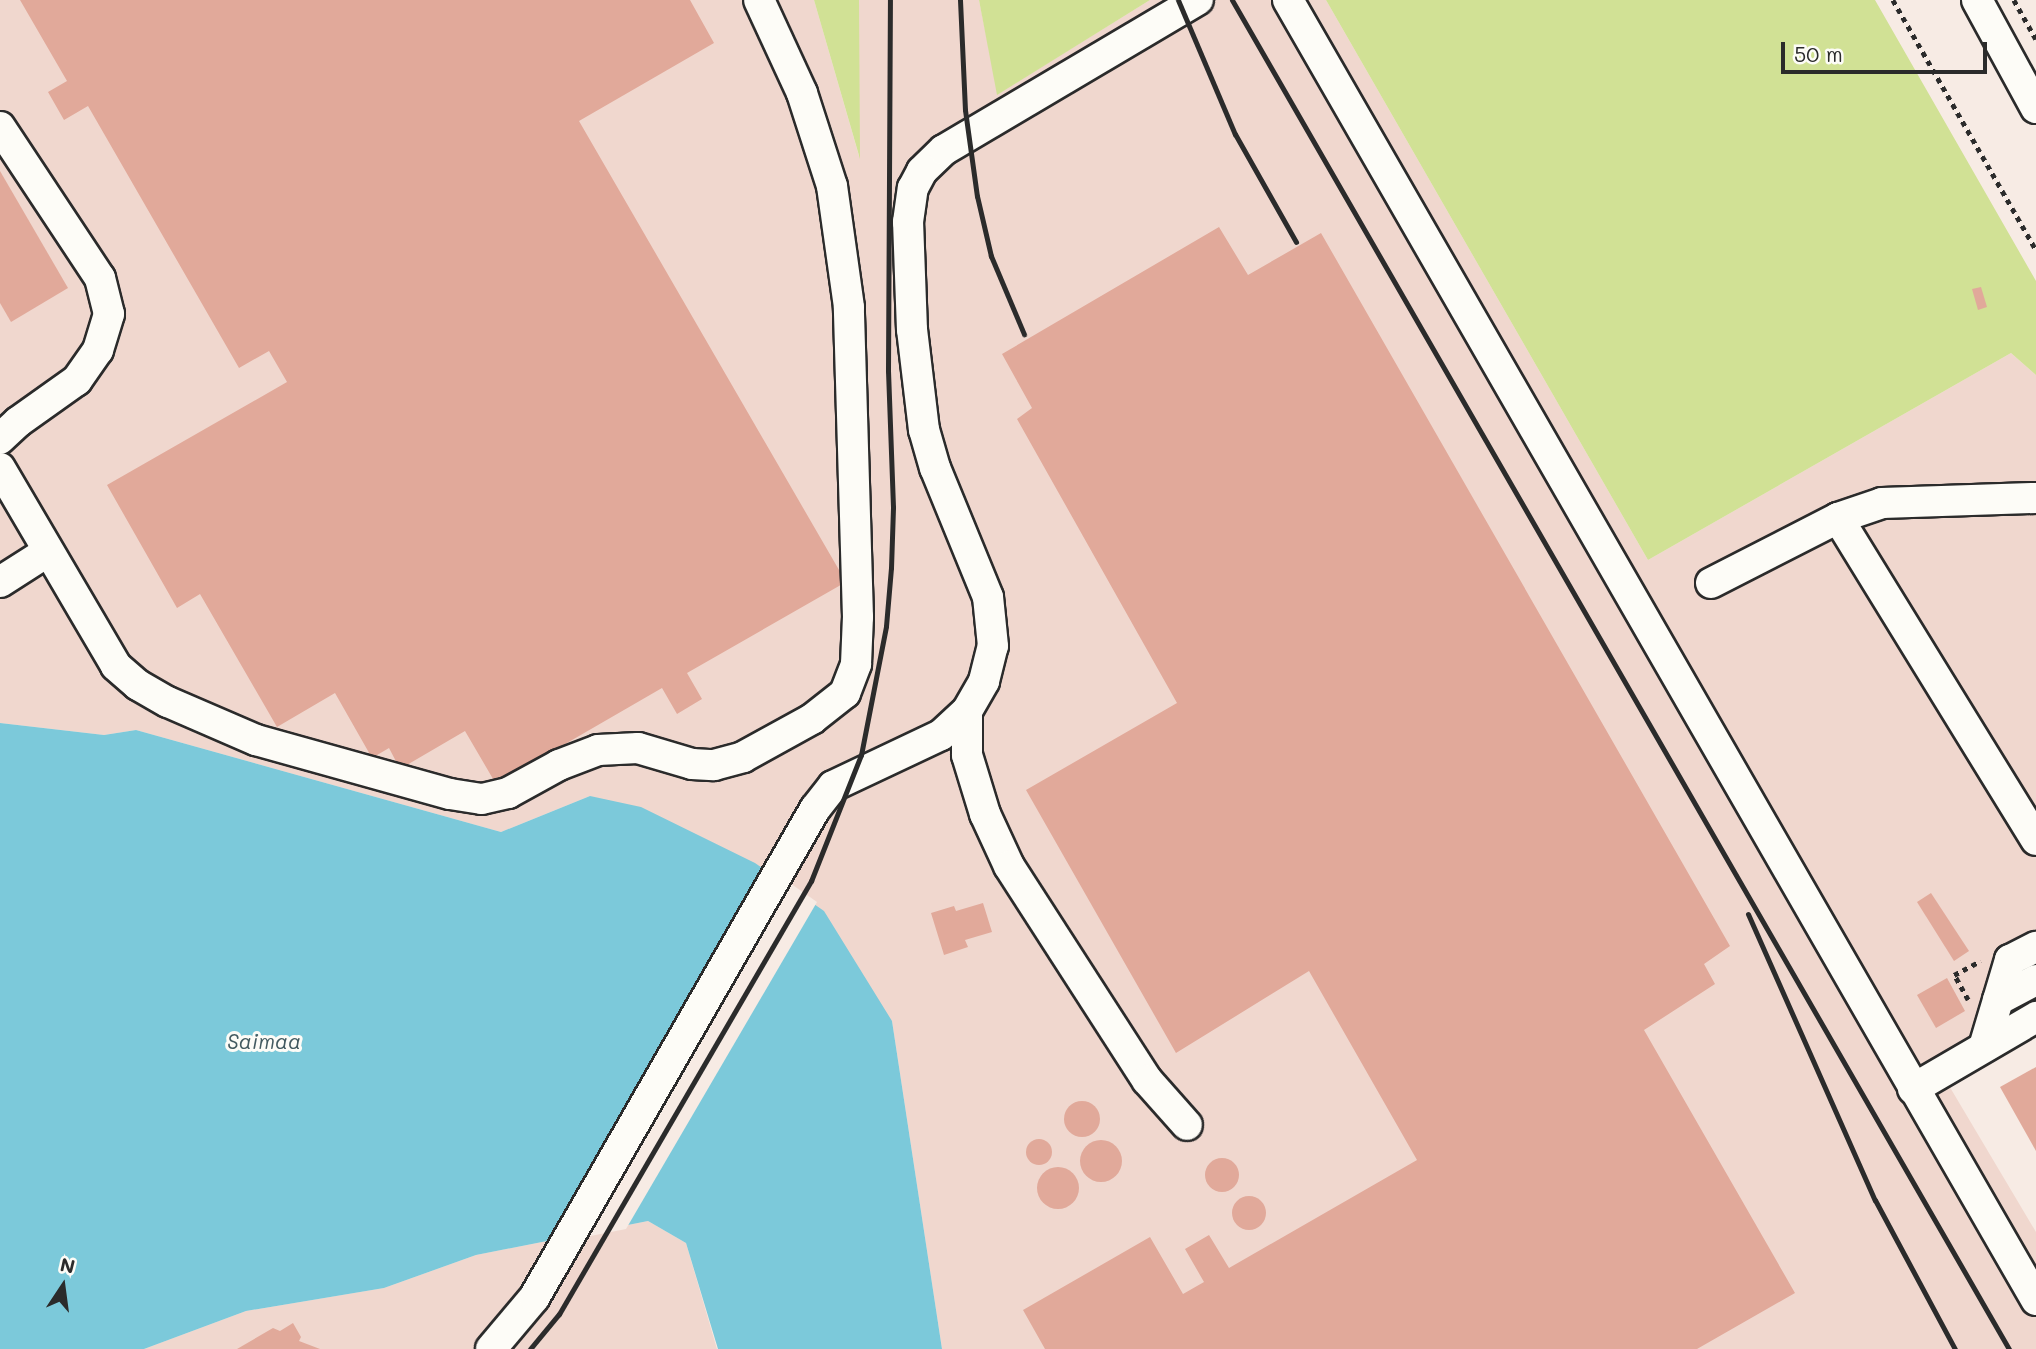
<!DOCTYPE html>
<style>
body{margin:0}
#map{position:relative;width:2036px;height:1349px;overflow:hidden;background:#f7ebe4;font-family:Mali,sans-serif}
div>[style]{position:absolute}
.built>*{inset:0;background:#f0d7ce}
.green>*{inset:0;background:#d1e195}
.water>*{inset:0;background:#7cc9da}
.pier>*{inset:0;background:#f7ebe4}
.building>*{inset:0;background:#e1a99a}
.round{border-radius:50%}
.path>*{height:4.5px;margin-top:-2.25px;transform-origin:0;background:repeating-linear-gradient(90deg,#2b2b2b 0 5px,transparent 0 10px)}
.roads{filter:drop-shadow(2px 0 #2b2b2b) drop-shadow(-2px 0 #2b2b2b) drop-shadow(0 2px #2b2b2b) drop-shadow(0 -2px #2b2b2b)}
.minor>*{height:30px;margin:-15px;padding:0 15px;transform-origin:15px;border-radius:15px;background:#fdfcf7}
.rail>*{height:5px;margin:-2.5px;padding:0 2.5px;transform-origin:2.5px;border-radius:2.5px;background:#2b2b2b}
span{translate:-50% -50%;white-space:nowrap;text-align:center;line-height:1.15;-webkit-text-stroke:6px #fdfcf7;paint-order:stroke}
.water-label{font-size:21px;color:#435a60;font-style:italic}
.north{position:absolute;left:28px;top:1251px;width:70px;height:70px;-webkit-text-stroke:5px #fdfcf7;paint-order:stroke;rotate:13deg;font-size:19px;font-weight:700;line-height:28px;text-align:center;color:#2b2b2b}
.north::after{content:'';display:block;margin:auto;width:24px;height:32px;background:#2b2b2b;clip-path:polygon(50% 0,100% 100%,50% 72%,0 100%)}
.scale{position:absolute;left:1781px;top:42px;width:206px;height:32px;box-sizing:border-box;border:4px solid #2b2b2b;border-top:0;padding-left:9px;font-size:21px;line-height:24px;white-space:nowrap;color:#2b2b2b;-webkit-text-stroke:5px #fdfcf7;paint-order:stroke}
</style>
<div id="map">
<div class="built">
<i style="clip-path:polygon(0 0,814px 0,859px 156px,859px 0,979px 0,998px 94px,1150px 0,1326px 0,1648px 560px,2011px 353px,2036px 375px,2036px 1032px,1948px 1084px,2036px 1232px,2036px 1349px,942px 1349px,892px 1021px,590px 796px,501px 832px,136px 730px,104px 735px,0 723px)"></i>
<i style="clip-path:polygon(648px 1221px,686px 1243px,717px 1349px,144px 1349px,246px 1311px,384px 1288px,476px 1255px)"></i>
</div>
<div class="green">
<i style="clip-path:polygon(814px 0,859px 0,860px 159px)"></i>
<i style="clip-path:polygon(979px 0,1150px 0,997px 95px)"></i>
<i style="clip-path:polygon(1326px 0,1875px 0,2036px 281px,2036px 375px,2011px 353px,1648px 560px)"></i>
</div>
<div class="water">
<i style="clip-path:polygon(0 723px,104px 735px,136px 730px,501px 832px,590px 796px,641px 807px,755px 863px,824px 911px,892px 1021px,942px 1349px,718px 1349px,686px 1243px,648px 1221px,476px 1255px,384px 1288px,246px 1311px,144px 1349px,0 1349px)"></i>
</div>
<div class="pier">
<i style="clip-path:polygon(767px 867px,817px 902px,626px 1229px,545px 1245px)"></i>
</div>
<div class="building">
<i style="clip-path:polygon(20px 0,690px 0,714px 43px,579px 121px,846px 582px,687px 673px,702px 699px,677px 714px,662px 688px,496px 784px,465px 731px,400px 769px,389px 748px,372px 758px,335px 693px,277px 727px,200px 594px,177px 608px,107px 485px,287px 382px,269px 351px,239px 368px,88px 106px,64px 120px,48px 92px,67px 81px)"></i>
<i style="clip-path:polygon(0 171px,68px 288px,11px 322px,0 303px)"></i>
<i style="clip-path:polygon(1219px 227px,1248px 275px,1321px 233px,1730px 946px,1704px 964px,1715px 984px,1644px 1030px,1795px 1293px,1697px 1349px,1045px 1349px,1023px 1310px,1150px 1237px,1183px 1294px,1204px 1282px,1185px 1249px,1209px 1235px,1229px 1268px,1417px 1160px,1309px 971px,1176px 1053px,1026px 790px,1177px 703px,1017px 419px,1032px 408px,1002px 354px)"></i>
<i style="clip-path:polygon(1981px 287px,1987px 307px,1978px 310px,1972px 289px)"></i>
<i style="clip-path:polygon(1931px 893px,1969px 951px,1954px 961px,1917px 902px)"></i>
<i style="clip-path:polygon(983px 903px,992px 932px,965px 940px,968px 947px,944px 955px,931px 913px,954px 906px,956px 911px)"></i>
<i style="clip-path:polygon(1947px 978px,1965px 1011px,1936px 1028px,1917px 995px)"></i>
<i style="clip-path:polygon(2036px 1067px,2036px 1151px,2000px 1087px)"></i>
<i class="round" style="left:1064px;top:1101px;width:36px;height:36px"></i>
<i class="round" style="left:1026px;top:1139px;width:26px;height:26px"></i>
<i class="round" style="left:1080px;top:1140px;width:42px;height:42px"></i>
<i class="round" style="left:1205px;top:1158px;width:34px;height:34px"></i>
<i class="round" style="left:1037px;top:1167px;width:42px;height:42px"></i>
<i class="round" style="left:1232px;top:1196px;width:34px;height:34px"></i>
<i style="clip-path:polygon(293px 1323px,301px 1337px,299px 1341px,320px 1349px,237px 1349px,273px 1328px,280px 1331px)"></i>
</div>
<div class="path">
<i style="left:1893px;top:0;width:288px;rotate:60.2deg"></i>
<i style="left:2014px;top:0;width:45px;rotate:60.6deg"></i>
<i style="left:1968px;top:1000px;width:29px;rotate:-119deg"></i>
<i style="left:1954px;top:975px;width:30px;rotate:-28deg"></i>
</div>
<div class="roads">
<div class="minor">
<i style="left:1288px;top:0;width:1500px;rotate:60.08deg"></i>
<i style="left:1977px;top:0;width:123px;rotate:61.4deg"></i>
<i style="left:0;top:127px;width:181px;rotate:56.5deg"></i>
<i style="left:100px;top:278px;width:37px;rotate:76deg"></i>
<i style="left:109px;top:314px;width:38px;rotate:107deg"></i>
<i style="left:98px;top:350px;width:37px;rotate:125deg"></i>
<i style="left:77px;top:380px;width:72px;rotate:144.6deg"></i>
<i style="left:18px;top:422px;width:25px;rotate:137deg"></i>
<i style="left:0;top:468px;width:229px;rotate:59.6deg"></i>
<i style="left:116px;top:666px;width:29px;rotate:41deg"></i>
<i style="left:138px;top:685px;width:34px;rotate:30deg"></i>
<i style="left:168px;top:702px;width:96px;rotate:23.4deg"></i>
<i style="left:256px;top:740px;width:201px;rotate:15.6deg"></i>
<i style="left:450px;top:794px;width:32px;rotate:9deg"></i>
<i style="left:482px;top:799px;width:27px;rotate:-13deg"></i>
<i style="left:508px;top:793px;width:58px;rotate:-28.8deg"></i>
<i style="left:559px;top:765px;width:42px;rotate:-21deg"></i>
<i style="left:598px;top:750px;width:40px;rotate:-2.9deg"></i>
<i style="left:638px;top:748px;width:56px;rotate:16.5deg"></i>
<i style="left:692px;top:764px;width:22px;rotate:3deg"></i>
<i style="left:714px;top:765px;width:30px;rotate:-15deg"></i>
<i style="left:743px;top:757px;width:79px;rotate:-28.8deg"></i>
<i style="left:812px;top:719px;width:42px;rotate:-38.2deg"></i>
<i style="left:845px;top:693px;width:31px;rotate:-69deg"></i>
<i style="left:856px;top:664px;width:47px;rotate:-87.6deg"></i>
<i style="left:858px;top:617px;width:310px;rotate:-91.7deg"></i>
<i style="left:849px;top:307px;width:122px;rotate:-98deg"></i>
<i style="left:832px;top:186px;width:98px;rotate:-107.9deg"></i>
<i style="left:802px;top:93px;width:102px;rotate:-114.8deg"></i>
<i style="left:1838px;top:518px;width:378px;rotate:58.4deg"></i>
<i style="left:0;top:582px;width:56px;rotate:-32.6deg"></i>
<i style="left:1711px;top:583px;width:143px;rotate:-27.1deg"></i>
<i style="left:1838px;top:518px;width:46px;rotate:-18.8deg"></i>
<i style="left:1882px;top:503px;width:154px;rotate:-1.9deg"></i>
<i style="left:967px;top:711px;width:44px;rotate:90deg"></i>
<i style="left:967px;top:755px;width:62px;rotate:73deg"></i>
<i style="left:985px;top:814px;width:57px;rotate:65.2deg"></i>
<i style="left:1009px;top:866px;width:255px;rotate:57.2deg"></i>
<i style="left:1147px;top:1080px;width:60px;rotate:48.4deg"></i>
<i style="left:1998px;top:1000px;width:43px;rotate:-27.8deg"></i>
<i style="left:1984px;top:1047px;width:91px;rotate:-73.4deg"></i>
<i style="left:2010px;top:960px;width:29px;rotate:-27deg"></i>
<i style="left:1913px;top:1089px;width:143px;rotate:-30.3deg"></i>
<i style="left:491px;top:1349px;width:67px;rotate:-49.9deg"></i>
<i style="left:534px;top:1298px;width:564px;rotate:-60.12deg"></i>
<i style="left:815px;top:809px;width:29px;rotate:-52deg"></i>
<i style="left:833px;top:786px;width:119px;rotate:-25.3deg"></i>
<i style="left:941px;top:735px;width:35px;rotate:-43deg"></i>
<i style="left:967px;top:711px;width:34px;rotate:-60deg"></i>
<i style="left:984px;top:681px;width:36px;rotate:-76deg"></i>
<i style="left:993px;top:646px;width:49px;rotate:-95.8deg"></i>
<i style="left:988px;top:597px;width:139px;rotate:-112.3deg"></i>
<i style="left:935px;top:468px;width:40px;rotate:-106deg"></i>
<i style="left:924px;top:430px;width:101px;rotate:-96.8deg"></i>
<i style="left:912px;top:330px;width:108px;rotate:-92.1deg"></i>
<i style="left:908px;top:222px;width:34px;rotate:-82deg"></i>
<i style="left:913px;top:188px;width:19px;rotate:-62deg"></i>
<i style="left:922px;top:171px;width:30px;rotate:-44deg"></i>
<i style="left:944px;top:150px;width:295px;rotate:-30.6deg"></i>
</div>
</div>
<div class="rail">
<i style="left:960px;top:0;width:110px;rotate:87.4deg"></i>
<i style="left:965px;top:110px;width:87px;rotate:82.1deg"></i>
<i style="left:977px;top:196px;width:62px;rotate:76.9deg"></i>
<i style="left:991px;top:256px;width:85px;rotate:67.1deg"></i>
<i style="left:1178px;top:0;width:146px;rotate:67deg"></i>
<i style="left:1235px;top:134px;width:124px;rotate:60.5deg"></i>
<i style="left:1232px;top:0;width:1557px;rotate:60.06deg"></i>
<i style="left:1748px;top:914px;width:313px;rotate:66.1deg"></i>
<i style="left:1875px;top:1200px;width:169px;rotate:61.8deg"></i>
<i style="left:530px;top:1349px;width:45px;rotate:-50.4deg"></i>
<i style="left:559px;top:1314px;width:501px;rotate:-59.8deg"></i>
<i style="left:811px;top:881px;width:136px;rotate:-68.4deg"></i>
<i style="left:861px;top:755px;width:131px;rotate:-79deg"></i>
<i style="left:886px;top:626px;width:58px;rotate:-85.1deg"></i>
<i style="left:891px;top:568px;width:61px;rotate:-88.1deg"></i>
<i style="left:893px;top:507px;width:136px;rotate:-92.1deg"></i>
<i style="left:888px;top:371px;width:371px;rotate:-89.7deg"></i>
</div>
<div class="water-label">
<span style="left:264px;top:1041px">Saimaa</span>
</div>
<div class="north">N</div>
<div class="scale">50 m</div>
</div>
